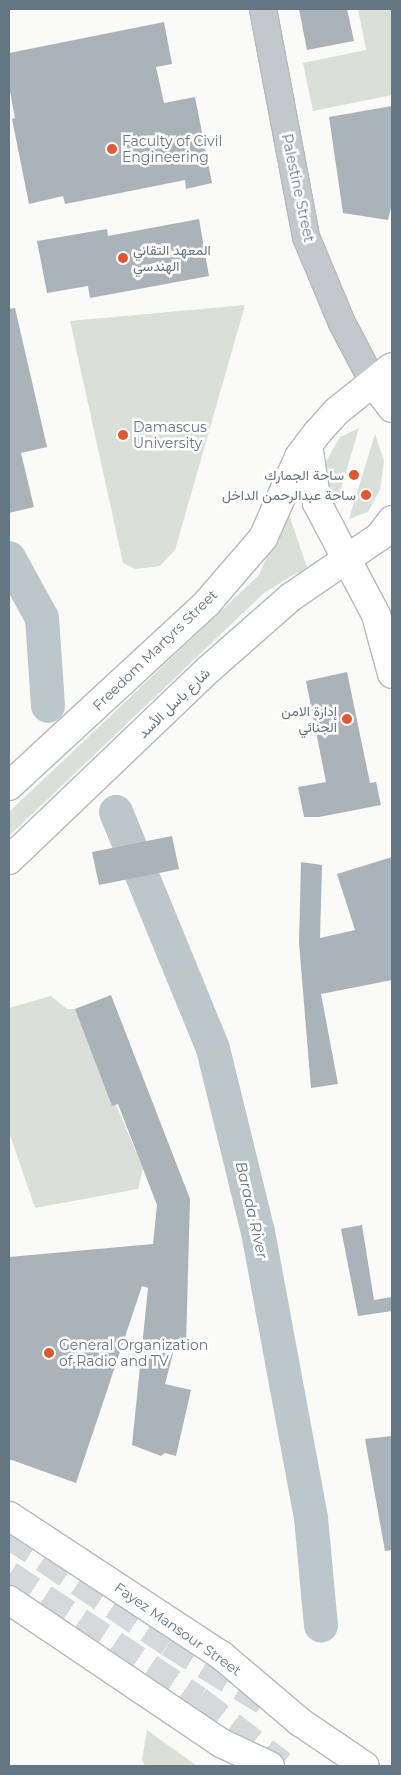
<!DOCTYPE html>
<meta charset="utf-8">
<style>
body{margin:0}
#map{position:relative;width:401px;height:1775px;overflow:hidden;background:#fafaf8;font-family:Montserrat,Vazirmatn,sans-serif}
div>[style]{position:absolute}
.green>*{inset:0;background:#dadfd7}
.river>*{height:34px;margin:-17px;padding:0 17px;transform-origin:17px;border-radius:17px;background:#bbc7cb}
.building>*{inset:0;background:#aab3b9}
.highway-tunnel>*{height:28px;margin-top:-14px;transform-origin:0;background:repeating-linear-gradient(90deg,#d5d9db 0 28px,transparent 0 42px)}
.roads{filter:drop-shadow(1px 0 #b5babe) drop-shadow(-1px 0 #b5babe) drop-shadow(0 1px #b5babe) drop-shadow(0 -1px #b5babe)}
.minor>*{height:26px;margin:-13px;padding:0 13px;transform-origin:13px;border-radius:13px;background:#c3c8cc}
.major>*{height:28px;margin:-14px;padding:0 14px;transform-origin:14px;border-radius:14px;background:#fff}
.highway>*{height:28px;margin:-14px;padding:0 14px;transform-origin:14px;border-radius:14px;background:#fff}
.dots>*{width:14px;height:14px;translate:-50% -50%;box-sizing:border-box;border:2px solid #fff;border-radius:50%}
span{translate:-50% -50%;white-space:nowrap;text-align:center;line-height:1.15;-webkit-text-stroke:5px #fff;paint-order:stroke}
.poi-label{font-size:14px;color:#657683}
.left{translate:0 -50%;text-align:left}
.right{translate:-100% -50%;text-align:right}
.street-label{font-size:14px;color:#657683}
.water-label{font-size:15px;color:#60757c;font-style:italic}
.frame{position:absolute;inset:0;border:10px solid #657683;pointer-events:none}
</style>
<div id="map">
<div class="green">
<i style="clip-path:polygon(358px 9px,392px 9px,392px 95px,313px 111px,303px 63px,366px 50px)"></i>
<i style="clip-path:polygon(245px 305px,175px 550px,160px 566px,135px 569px,123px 563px,70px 321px)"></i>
<i style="clip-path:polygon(359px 428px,334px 512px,324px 465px,340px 437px)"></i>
<i style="clip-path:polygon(375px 434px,384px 461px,380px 490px,368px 512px,349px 519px)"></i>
<i style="clip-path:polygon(287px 509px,308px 570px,295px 574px,264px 593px,9px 836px,9px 812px,259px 575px)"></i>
<i style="clip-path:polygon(51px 996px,67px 1009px,75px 1009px,143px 1168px,138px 1189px,35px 1208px,9px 1132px,9px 1008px)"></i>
<i style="clip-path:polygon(147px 1730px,197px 1766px,145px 1766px,142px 1760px)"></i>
</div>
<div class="river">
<i style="left:9px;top:558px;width:68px;rotate:61.2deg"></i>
<i style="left:42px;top:618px;width:88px;rotate:86.1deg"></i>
<i style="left:116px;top:812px;width:256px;rotate:67.7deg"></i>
<i style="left:213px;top:1049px;width:188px;rotate:76.2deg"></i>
<i style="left:258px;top:1232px;width:291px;rotate:79.5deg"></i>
<i style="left:311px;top:1518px;width:108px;rotate:84.7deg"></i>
</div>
<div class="building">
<i style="clip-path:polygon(299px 9px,347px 9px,354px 41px,307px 50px)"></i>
<i style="clip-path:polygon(164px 22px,172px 64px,156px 67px,164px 103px,195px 97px,212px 183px,186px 189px,185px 180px,65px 204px,63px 196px,29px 204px,12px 119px,15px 118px,9px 86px,9px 53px)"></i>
<i style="clip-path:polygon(392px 106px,392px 203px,388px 220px,343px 213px,329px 117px)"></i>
<i style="clip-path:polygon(199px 219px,209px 276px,90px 298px,88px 286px,47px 293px,37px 241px,107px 229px,108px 236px)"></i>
<i style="clip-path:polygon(15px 308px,47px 447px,21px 453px,34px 507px,9px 513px,9px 309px)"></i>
<i style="clip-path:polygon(347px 672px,370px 783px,376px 782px,381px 805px,319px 817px,304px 817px,298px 787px,326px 782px,306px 681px)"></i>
<i style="clip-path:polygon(172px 836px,179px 869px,99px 885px,92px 852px)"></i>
<i style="clip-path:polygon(392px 857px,392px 980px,321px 994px,338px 1084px,311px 1088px,299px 943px,301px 862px,322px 865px,320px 938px,355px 930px,337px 874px)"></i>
<i style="clip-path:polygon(111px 995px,190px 1199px,186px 1345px,174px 1350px,165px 1384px,191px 1390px,176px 1456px,165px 1453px,161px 1456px,132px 1445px,148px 1288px,142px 1286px,76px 1483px,9px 1459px,9px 1257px,153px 1244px,157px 1205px,118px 1104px,112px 1106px,75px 1009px)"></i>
<i style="clip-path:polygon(362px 1225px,374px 1300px,392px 1297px,392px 1311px,358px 1316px,341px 1229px)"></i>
<i style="clip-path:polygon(392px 1436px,392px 1550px,385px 1551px,365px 1439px)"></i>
</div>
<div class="highway-tunnel">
<i style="left:9px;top:1535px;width:193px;rotate:34deg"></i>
<i style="left:169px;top:1643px;width:111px;rotate:31.4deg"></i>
<i style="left:9px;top:1575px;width:227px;rotate:33.5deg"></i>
<i style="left:198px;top:1700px;width:106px;rotate:37.7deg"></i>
</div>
<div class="roads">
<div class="minor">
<i style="left:263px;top:9px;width:232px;rotate:79.3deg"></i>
<i style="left:306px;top:237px;width:93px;rotate:67.3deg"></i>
<i style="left:342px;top:323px;width:69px;rotate:62.3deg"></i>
</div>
<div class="major">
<i style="left:374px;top:384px;width:30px;rotate:53deg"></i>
<i style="left:308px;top:445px;width:59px;rotate:81.2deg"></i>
<i style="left:317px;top:503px;width:127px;rotate:62.2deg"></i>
<i style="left:376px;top:615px;width:61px;rotate:74.8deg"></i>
<i style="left:9px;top:786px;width:270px;rotate:-42.7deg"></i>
<i style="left:207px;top:603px;width:86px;rotate:-49.3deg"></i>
<i style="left:263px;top:538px;width:89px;rotate:-66deg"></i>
<i style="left:299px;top:457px;width:31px;rotate:-53deg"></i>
<i style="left:318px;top:432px;width:28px;rotate:-48deg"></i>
<i style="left:337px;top:411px;width:70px;rotate:-38.7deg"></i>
<i style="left:9px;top:860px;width:277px;rotate:-43.7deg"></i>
<i style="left:209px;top:669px;width:109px;rotate:-41.3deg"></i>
<i style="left:291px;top:597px;width:108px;rotate:-34.4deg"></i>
<i style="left:380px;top:536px;width:20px;rotate:-53deg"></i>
</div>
<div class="highway">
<i style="left:9px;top:1516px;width:254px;rotate:33.3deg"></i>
<i style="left:221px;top:1655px;width:104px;rotate:40.3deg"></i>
<i style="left:300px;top:1722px;width:78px;rotate:34.1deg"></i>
<i style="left:9px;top:1600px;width:256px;rotate:34deg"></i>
<i style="left:221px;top:1743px;width:54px;rotate:25.1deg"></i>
</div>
</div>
<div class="dots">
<i style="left:112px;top:149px;background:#e4572e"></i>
<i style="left:123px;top:258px;background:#e4572e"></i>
<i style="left:123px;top:435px;background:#e4572e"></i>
<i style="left:354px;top:475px;background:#e4572e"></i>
<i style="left:366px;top:495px;background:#e4572e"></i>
<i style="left:347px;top:719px;background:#e4572e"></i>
<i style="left:49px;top:1353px;background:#e4572e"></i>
</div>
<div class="poi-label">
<span class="left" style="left:122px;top:149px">Faculty of Civil<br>Engineering</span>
<span class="left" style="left:133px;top:258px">المعهد التقاني<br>الهندسي</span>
<span class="left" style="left:133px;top:435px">Damascus<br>University</span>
<span class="right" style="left:344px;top:475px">ساحة الجمارك</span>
<span class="right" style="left:356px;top:495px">ساحة عبدالرحمن الداخل</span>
<span class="right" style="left:337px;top:719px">إدارة الامن<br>الجنائي</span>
<span class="left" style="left:59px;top:1353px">General Organization<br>of Radio and TV</span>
</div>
<div class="street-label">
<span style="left:298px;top:188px;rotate:78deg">Palestine Street</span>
<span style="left:155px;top:650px;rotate:-44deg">Freedom Martyrs Street</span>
<span style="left:174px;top:703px;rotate:-44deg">شارع باسل الأسد</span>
<span style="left:178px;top:1629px;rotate:35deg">Fayez Mansour Street</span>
</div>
<div class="water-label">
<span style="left:252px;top:1210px;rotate:77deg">Barada River</span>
</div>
<div class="frame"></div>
</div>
